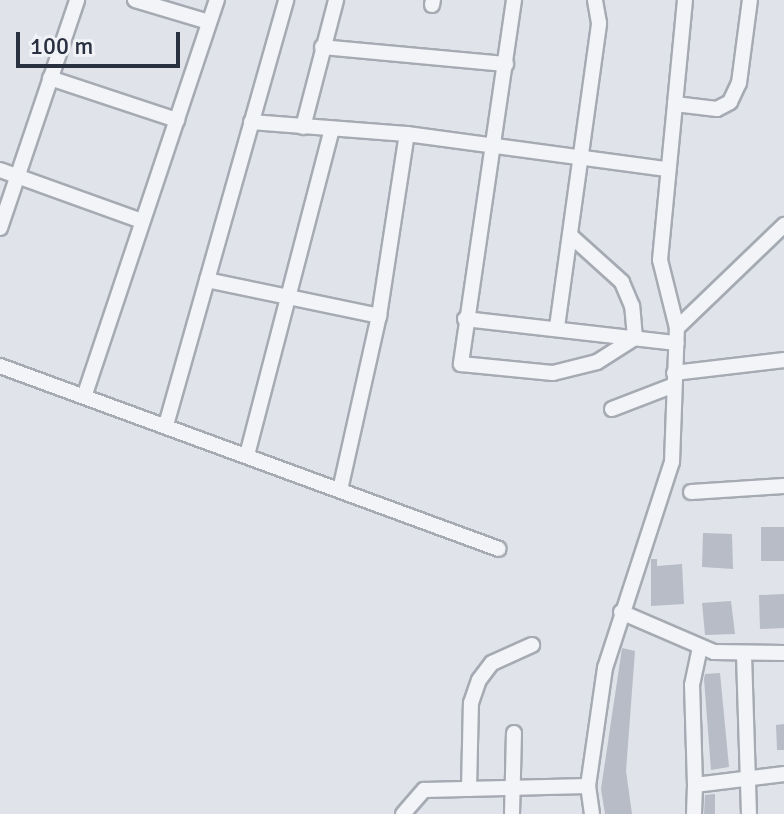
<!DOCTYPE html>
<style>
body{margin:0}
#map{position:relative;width:784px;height:814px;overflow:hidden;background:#e0e3e9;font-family:Signika,sans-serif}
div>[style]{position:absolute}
.building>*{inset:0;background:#b8bcc6}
.roads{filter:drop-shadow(2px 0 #a5aab3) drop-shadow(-2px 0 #a5aab3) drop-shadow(0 2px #a5aab3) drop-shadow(0 -2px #a5aab3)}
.minor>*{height:14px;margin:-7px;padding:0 7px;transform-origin:7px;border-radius:7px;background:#f3f4f7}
span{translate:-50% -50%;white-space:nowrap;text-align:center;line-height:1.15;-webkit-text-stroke:6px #f0f2f6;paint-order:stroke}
.scale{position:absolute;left:16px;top:32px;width:164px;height:36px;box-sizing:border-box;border:4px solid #293040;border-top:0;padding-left:10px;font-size:24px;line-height:28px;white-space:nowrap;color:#293040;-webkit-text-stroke:6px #f0f2f6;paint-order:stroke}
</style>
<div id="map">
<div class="building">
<i style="clip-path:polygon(761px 527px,784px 527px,784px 561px,761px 561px)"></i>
<i style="clip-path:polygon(703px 533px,732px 534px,733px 569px,702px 567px)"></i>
<i style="clip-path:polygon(651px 559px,657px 559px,657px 566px,682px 564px,684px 604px,651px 606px)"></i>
<i style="clip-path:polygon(784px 594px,784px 628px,760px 629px,759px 595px)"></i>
<i style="clip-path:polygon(731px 601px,735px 634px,705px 635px,702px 603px)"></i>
<i style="clip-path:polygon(622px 648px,635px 651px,626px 771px,632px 814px,605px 814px,601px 789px)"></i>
<i style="clip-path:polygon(720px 673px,729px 767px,711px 770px,704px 679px,705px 674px)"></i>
<i style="clip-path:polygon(784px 724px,784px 750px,777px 750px,776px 725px)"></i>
<i style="clip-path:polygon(715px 794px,715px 814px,704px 814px,705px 795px)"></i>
</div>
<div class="roads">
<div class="minor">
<i style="left:135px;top:0;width:77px;rotate:16.6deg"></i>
<i style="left:514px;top:0;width:368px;rotate:98.3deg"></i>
<i style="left:461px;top:364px;width:92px;rotate:5.6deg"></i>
<i style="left:553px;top:373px;width:45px;rotate:-14deg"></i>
<i style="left:597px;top:362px;width:45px;rotate:-32.3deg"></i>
<i style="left:635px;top:338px;width:32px;rotate:-95deg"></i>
<i style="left:632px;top:306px;width:26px;rotate:-113deg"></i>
<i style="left:622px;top:282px;width:67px;rotate:-138deg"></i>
<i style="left:685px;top:0;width:104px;rotate:95.5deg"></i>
<i style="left:675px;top:104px;width:42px;rotate:6.8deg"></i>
<i style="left:717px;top:109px;width:15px;rotate:-28deg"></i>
<i style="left:730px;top:102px;width:21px;rotate:-65deg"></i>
<i style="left:739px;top:83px;width:84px;rotate:-82.5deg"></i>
<i style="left:432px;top:5px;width:5px;rotate:-79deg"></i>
<i style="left:322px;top:47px;width:185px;rotate:5.3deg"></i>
<i style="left:50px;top:78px;width:134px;rotate:18.3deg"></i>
<i style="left:251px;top:122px;width:156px;rotate:4.4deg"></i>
<i style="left:407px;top:134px;width:262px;rotate:7.7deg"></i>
<i style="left:303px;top:127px;width:131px;rotate:-75.4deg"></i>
<i style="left:0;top:170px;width:151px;rotate:19.8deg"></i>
<i style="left:0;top:228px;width:241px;rotate:-71.3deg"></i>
<i style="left:207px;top:280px;width:176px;rotate:11.8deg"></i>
<i style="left:465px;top:319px;width:213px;rotate:6.5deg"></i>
<i style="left:557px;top:327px;width:307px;rotate:-82.1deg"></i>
<i style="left:599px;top:23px;width:23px;rotate:-100deg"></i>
<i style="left:677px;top:328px;width:149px;rotate:-43.9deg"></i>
<i style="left:0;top:366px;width:531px;rotate:20.14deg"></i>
<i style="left:674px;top:373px;width:111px;rotate:-6.7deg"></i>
<i style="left:85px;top:394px;width:416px;rotate:-71.5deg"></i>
<i style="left:612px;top:409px;width:64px;rotate:-21deg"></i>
<i style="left:166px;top:425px;width:442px;rotate:-74.2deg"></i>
<i style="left:247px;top:455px;width:337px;rotate:-75.4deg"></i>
<i style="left:340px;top:490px;width:178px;rotate:-77.4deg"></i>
<i style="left:379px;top:316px;width:184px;rotate:-81.3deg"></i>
<i style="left:691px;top:492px;width:93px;rotate:-3.7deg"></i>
<i style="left:621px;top:612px;width:101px;rotate:23.3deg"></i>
<i style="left:714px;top:652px;width:70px;rotate:0.8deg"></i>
<i style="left:744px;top:655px;width:159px;rotate:88.2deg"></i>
<i style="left:695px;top:785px;width:100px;rotate:-91.7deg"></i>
<i style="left:692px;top:685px;width:39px;rotate:-78deg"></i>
<i style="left:469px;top:789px;width:86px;rotate:-88.7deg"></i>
<i style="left:471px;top:703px;width:24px;rotate:-71deg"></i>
<i style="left:479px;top:680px;width:21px;rotate:-53deg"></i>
<i style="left:492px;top:663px;width:44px;rotate:-24.2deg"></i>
<i style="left:403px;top:814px;width:32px;rotate:-49deg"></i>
<i style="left:424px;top:790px;width:164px;rotate:-1.4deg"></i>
<i style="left:512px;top:814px;width:81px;rotate:-88.6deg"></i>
<i style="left:592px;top:814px;width:28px;rotate:-98deg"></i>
<i style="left:588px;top:786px;width:119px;rotate:-81.8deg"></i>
<i style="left:605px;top:668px;width:217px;rotate:-72deg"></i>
<i style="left:672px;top:462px;width:134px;rotate:-87.9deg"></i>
<i style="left:677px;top:328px;width:70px;rotate:-104deg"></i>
<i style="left:660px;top:260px;width:157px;rotate:-84.5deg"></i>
<i style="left:694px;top:814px;width:29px;rotate:-88deg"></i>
<i style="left:695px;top:785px;width:90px;rotate:-7deg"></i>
</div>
</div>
<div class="scale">100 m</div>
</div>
